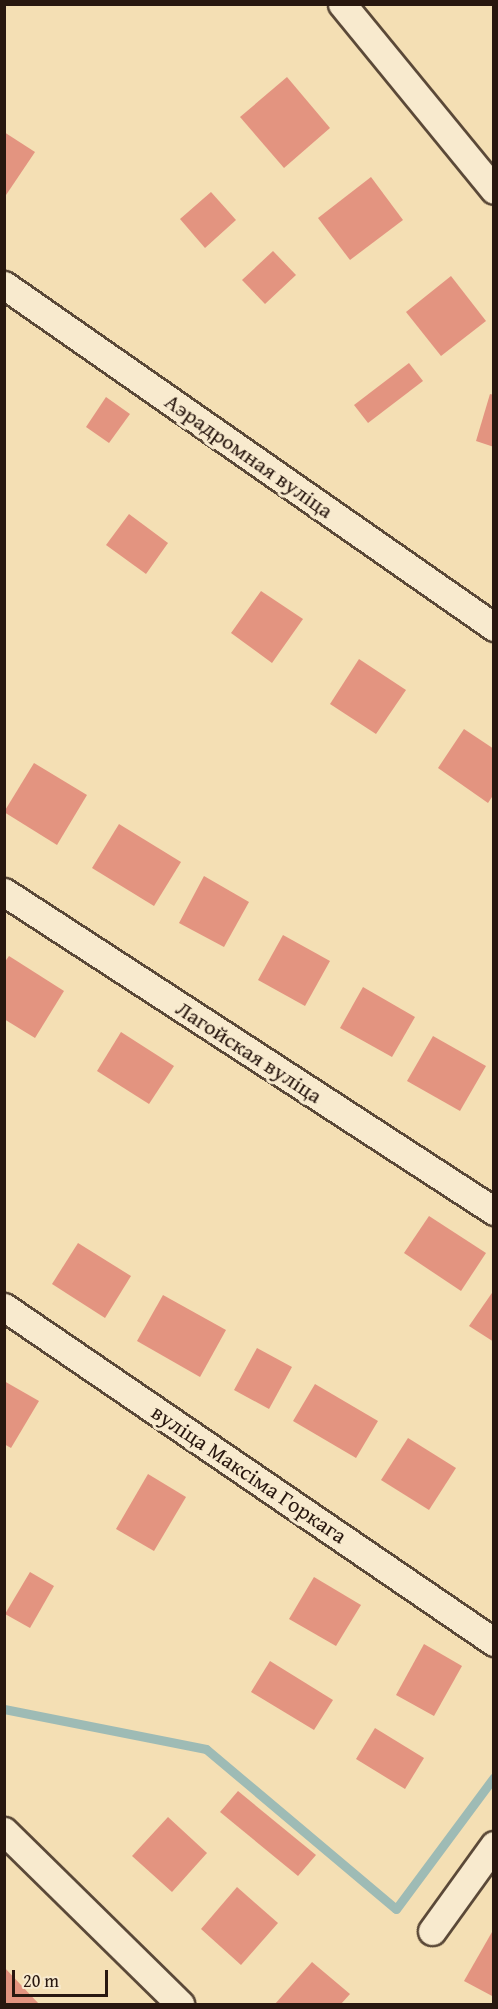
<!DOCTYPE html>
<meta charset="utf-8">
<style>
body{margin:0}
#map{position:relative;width:498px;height:2009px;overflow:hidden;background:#f4dfb4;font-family:"Gentium Book Plus",serif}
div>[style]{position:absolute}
.stream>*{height:9px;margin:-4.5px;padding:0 4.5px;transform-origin:4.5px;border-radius:4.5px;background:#9ebbb5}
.building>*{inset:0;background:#e39480}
.roads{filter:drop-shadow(2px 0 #5b4938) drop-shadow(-2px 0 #5b4938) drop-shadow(0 2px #5b4938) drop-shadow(0 -2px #5b4938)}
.minor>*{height:27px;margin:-13.5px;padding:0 13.5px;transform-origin:13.5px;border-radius:13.5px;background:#f8eace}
span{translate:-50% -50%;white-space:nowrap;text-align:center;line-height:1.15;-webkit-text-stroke:6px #f8eace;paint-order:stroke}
.street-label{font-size:22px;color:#28170f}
.frame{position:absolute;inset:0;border:6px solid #28170f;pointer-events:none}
.scale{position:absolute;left:12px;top:1970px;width:96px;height:27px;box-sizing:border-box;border:3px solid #28170f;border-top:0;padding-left:8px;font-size:18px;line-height:21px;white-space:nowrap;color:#28170f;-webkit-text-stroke:4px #f8eace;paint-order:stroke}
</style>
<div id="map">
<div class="stream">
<i style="left:4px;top:1709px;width:206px;rotate:11.2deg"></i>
<i style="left:206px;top:1749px;width:248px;rotate:40.1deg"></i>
<i style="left:396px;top:1909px;width:164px;rotate:-53.4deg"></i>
</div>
<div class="building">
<i style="clip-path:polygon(287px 77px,330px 128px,284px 168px,240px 117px)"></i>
<i style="clip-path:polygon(4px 132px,35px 152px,4px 198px)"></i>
<i style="clip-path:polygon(371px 177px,403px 220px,350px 260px,318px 218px)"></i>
<i style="clip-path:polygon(211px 192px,236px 220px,205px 248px,180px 219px)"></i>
<i style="clip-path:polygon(273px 251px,296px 275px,265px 304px,242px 280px)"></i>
<i style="clip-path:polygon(451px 276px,486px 321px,441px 356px,406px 312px)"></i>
<i style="clip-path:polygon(409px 363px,423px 381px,368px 423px,354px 405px)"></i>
<i style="clip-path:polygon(490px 394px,494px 395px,494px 447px,476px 441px)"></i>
<i style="clip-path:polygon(106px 397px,130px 414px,109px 443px,86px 427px)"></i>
<i style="clip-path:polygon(129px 514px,168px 543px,146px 574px,106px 545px)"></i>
<i style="clip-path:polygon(261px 591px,303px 619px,272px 663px,231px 633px)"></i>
<i style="clip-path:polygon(359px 659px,406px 690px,376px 734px,330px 704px)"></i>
<i style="clip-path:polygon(464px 729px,494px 749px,494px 794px,488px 803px,438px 768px)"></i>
<i style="clip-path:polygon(34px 763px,87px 795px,57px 845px,4px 812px)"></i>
<i style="clip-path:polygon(119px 824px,181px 862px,154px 906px,92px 868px)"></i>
<i style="clip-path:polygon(204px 876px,249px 902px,224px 947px,179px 923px)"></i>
<i style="clip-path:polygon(283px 935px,330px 961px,305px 1006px,258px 980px)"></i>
<i style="clip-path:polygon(9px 956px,64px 991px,35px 1038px,4px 1019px,4px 963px)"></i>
<i style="clip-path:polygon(363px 987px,415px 1017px,392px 1057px,340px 1028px)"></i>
<i style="clip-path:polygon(121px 1032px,174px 1066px,149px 1104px,97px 1071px)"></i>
<i style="clip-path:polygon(433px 1036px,486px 1066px,460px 1111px,407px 1081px)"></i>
<i style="clip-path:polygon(429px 1216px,486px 1253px,461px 1291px,404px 1253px)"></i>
<i style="clip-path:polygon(78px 1243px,131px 1276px,105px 1318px,52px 1284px)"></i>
<i style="clip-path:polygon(494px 1290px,494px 1342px,469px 1326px)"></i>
<i style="clip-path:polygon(163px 1295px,226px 1330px,200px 1377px,137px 1341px)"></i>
<i style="clip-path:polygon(257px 1348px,292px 1367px,269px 1409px,234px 1390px)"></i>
<i style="clip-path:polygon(4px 1381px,39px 1401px,11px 1448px,4px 1444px)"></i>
<i style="clip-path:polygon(315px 1384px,378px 1421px,356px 1458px,293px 1421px)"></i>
<i style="clip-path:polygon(408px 1438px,456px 1468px,429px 1510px,381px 1480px)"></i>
<i style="clip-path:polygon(148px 1474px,186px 1497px,154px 1551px,116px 1529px)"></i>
<i style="clip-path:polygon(30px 1572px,54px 1586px,30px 1628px,5px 1614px)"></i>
<i style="clip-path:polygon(314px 1577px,361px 1605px,336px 1646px,289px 1619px)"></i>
<i style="clip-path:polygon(424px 1644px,462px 1666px,434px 1716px,396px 1695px)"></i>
<i style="clip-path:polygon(270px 1661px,333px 1700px,314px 1730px,251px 1692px)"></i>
<i style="clip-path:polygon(375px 1728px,424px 1758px,405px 1789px,356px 1759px)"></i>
<i style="clip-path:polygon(238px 1791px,316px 1855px,298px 1876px,220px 1812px)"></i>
<i style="clip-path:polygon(168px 1817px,207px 1853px,172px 1892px,132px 1856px)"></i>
<i style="clip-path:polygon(237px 1887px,278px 1923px,241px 1965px,201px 1929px)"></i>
<i style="clip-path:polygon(492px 1932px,494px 1933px,494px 1997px,464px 1981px)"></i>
<i style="clip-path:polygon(312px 1962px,350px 1994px,341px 2004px,275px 2004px)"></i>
<i style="clip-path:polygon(4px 1967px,39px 2004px,4px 2004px)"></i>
</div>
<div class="roads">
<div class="minor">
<i style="left:342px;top:4px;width:240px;rotate:50.7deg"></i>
<i style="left:4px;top:285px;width:598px;rotate:34.91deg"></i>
<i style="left:4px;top:892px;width:585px;rotate:33.06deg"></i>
<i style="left:4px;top:1307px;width:594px;rotate:34.36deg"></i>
<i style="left:4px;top:1831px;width:247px;rotate:44.5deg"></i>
<i style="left:432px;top:1931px;width:106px;rotate:-54.2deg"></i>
</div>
</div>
<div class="street-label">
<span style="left:249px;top:456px;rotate:35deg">Аэрадромная вуліца</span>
<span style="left:249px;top:1052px;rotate:33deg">Лагойская вуліца</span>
<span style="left:249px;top:1474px;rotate:34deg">вуліца Максіма Горкага</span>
</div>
<div class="frame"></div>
<div class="scale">20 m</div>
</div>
